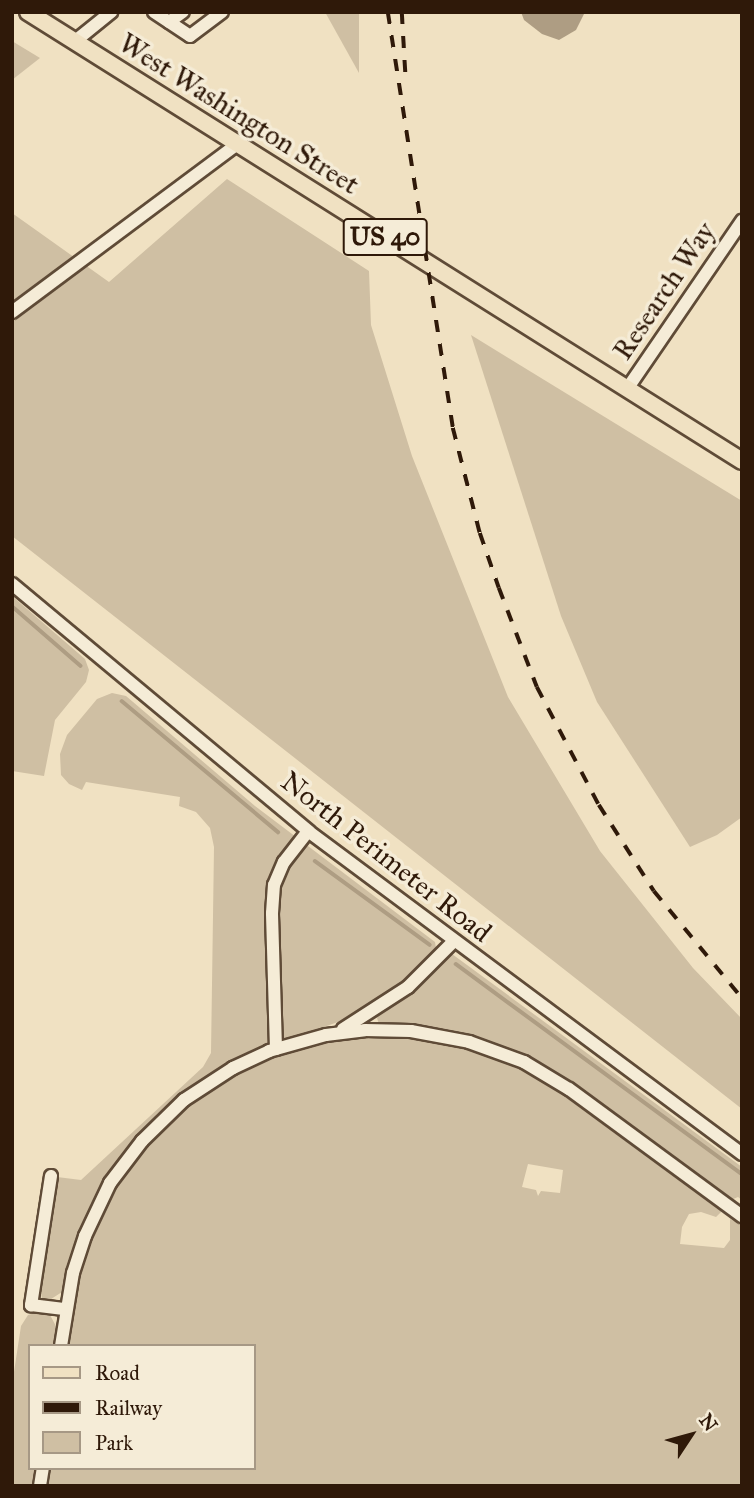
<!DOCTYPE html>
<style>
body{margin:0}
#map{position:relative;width:754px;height:1498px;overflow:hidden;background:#f0e1c2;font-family:"IM FELL Great Primer",serif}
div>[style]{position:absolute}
.green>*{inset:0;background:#cfbfa3}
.water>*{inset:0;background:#ae9d83}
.stream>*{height:3.5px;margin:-1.75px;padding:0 1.75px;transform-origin:1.75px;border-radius:1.75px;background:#ae9d83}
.roads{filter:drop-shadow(2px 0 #5f4b37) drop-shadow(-2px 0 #5f4b37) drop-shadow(0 2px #5f4b37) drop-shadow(0 -2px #5f4b37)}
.minor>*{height:12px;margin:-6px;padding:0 6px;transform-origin:6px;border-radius:6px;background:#f5ecd7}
.major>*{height:16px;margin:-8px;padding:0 8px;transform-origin:8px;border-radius:8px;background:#f0e1c2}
.rail>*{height:3.5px;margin-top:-1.75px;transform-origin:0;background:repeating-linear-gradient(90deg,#2f1909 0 12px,transparent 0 24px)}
span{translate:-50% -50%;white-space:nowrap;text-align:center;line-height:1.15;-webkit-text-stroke:7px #f5ecd7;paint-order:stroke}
.shield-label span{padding:2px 5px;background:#f5ecd7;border:2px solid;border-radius:5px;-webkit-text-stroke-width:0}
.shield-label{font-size:26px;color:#2f1909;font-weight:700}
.street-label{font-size:28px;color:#2f1909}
.frame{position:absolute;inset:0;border:14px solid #2f1909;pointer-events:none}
.legend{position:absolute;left:28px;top:1344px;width:228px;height:126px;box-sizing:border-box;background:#f5ecd7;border:2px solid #a69885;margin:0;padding:9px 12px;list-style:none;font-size:21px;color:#2f1909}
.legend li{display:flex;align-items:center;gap:14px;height:35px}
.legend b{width:35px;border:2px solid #a69885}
.north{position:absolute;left:656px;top:1400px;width:70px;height:70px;-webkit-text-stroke:5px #f5ecd7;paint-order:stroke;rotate:54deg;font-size:19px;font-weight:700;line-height:28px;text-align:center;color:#2f1909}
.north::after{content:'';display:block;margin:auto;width:24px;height:32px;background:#2f1909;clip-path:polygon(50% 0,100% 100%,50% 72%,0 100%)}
</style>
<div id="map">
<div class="green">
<i style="clip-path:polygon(325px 12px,359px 12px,359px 73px)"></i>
<i style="clip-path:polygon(12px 41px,40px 58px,12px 80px)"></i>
<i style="clip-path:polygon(227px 179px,369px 271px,371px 325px,412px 456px,508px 697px,600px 851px,693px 968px,742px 1019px,742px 1109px,12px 536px,12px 213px,109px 282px)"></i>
<i style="clip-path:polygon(471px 335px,742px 501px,742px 817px,717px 835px,690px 847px,597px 702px,561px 616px)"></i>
<i style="clip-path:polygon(12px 596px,85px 659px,89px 670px,86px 682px,55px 720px,44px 776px,12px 771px)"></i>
<i style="clip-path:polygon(112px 693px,126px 696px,255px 806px,435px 942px,436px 948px,435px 956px,404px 985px,361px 1014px,243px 1055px,196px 1083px,157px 1114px,125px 1151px,105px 1179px,77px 1237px,62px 1292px,48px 1301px,42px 1298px,40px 1289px,57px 1177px,81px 1180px,203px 1067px,211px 1053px,214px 847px,210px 828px,196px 812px,179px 806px,180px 797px,86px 782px,82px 790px,69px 784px,61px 775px,60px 754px,67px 735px,97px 699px)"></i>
<i style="clip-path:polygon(452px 954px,742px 1167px,742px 1200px,738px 1197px,731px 1200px,572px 1084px,528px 1057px,480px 1038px,446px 1029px,379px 1024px,377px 1018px,380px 1013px)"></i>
<i style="clip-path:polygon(evenodd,373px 1036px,412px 1037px,461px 1046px,510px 1064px,555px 1088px,722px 1211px,716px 1217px,701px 1212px,689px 1214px,682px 1227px,680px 1244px,724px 1248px,730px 1240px,730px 1219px,742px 1225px,742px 1486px,47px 1486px,49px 1468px,254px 1468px,254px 1346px,68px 1346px,80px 1271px,99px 1219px,117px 1185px,154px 1137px,181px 1111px,216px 1085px,264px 1060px,314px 1044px,373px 1036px,528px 1164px,563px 1170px,560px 1193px,541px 1191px,538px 1196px,536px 1190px,522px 1187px,528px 1164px)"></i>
<i style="clip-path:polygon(39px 1312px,50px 1315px,57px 1328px,54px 1346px,30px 1346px,30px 1468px,36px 1468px,33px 1486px,12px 1486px,12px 1385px,21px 1326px,28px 1315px)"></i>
</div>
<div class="water">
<i style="clip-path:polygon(521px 12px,585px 12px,576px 30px,559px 40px,542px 34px,524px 20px)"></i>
</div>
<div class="stream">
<i style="left:12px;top:606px;width:91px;rotate:41deg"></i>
<i style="left:122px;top:701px;width:204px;rotate:40deg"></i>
<i style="left:315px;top:861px;width:142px;rotate:36.1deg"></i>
<i style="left:456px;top:964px;width:355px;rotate:36.3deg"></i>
</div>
<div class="roads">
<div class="minor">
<i style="left:154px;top:12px;width:43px;rotate:33.7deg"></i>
<i style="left:190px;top:36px;width:40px;rotate:-37deg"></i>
<i style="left:169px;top:22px;width:17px;rotate:-36deg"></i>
<i style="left:74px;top:42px;width:48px;rotate:-39deg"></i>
<i style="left:12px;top:312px;width:281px;rotate:-36.7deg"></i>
<i style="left:627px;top:389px;width:204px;rotate:-55.6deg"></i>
<i style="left:12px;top:584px;width:386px;rotate:39.8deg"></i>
<i style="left:308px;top:831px;width:541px;rotate:36.66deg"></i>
<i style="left:343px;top:1029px;width:77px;rotate:-32.9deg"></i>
<i style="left:408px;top:987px;width:65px;rotate:-45deg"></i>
<i style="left:276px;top:1049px;width:136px;rotate:-91.7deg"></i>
<i style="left:272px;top:913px;width:28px;rotate:-86deg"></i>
<i style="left:274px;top:885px;width:25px;rotate:-67deg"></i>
<i style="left:284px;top:862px;width:39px;rotate:-52deg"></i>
<i style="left:51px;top:1176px;width:131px;rotate:98.8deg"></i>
<i style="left:31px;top:1305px;width:35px;rotate:7deg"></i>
<i style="left:61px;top:1346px;width:74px;rotate:-80.7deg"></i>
<i style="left:73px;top:1273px;width:39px;rotate:-72deg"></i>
<i style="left:85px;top:1236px;width:59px;rotate:-64.7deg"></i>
<i style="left:110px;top:1183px;width:53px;rotate:-52.7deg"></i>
<i style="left:142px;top:1141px;width:59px;rotate:-44.3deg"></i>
<i style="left:184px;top:1100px;width:59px;rotate:-33.1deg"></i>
<i style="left:233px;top:1068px;width:40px;rotate:-25deg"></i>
<i style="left:269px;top:1051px;width:59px;rotate:-15.7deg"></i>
<i style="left:326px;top:1035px;width:39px;rotate:-7deg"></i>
<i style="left:365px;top:1030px;width:46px;rotate:1.2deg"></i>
<i style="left:411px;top:1031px;width:59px;rotate:10.7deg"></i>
<i style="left:469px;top:1042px;width:59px;rotate:20deg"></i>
<i style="left:524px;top:1062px;width:52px;rotate:31deg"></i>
<i style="left:569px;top:1089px;width:215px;rotate:36.3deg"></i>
<i style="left:40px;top:1486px;width:18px;rotate:-81deg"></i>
</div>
<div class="major">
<i style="left:28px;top:12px;width:843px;rotate:32.16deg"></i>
</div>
</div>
<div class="rail">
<i style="left:388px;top:12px;width:421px;rotate:81.1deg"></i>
<i style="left:453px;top:428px;width:108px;rotate:75.6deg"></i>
<i style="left:480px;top:533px;width:58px;rotate:70.9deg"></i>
<i style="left:499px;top:588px;width:106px;rotate:69deg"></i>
<i style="left:537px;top:687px;width:133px;rotate:62.3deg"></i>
<i style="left:599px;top:805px;width:102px;rotate:57.4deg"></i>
<i style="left:654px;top:891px;width:139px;rotate:50.6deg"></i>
<i style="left:402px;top:12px;width:70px;rotate:86.7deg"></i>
</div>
<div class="shield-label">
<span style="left:385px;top:237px">US 40</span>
</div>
<div class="street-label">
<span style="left:239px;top:114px;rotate:32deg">West Washington Street</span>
<span style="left:664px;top:291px;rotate:-56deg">Research Way</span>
<span style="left:386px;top:857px;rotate:38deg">North Perimeter Road</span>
</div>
<div class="frame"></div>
<ul class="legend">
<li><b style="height:9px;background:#f0e1c2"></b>Road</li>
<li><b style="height:9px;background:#2f1909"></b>Railway</li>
<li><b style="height:19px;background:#cfbfa3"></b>Park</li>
</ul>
<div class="north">N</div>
</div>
